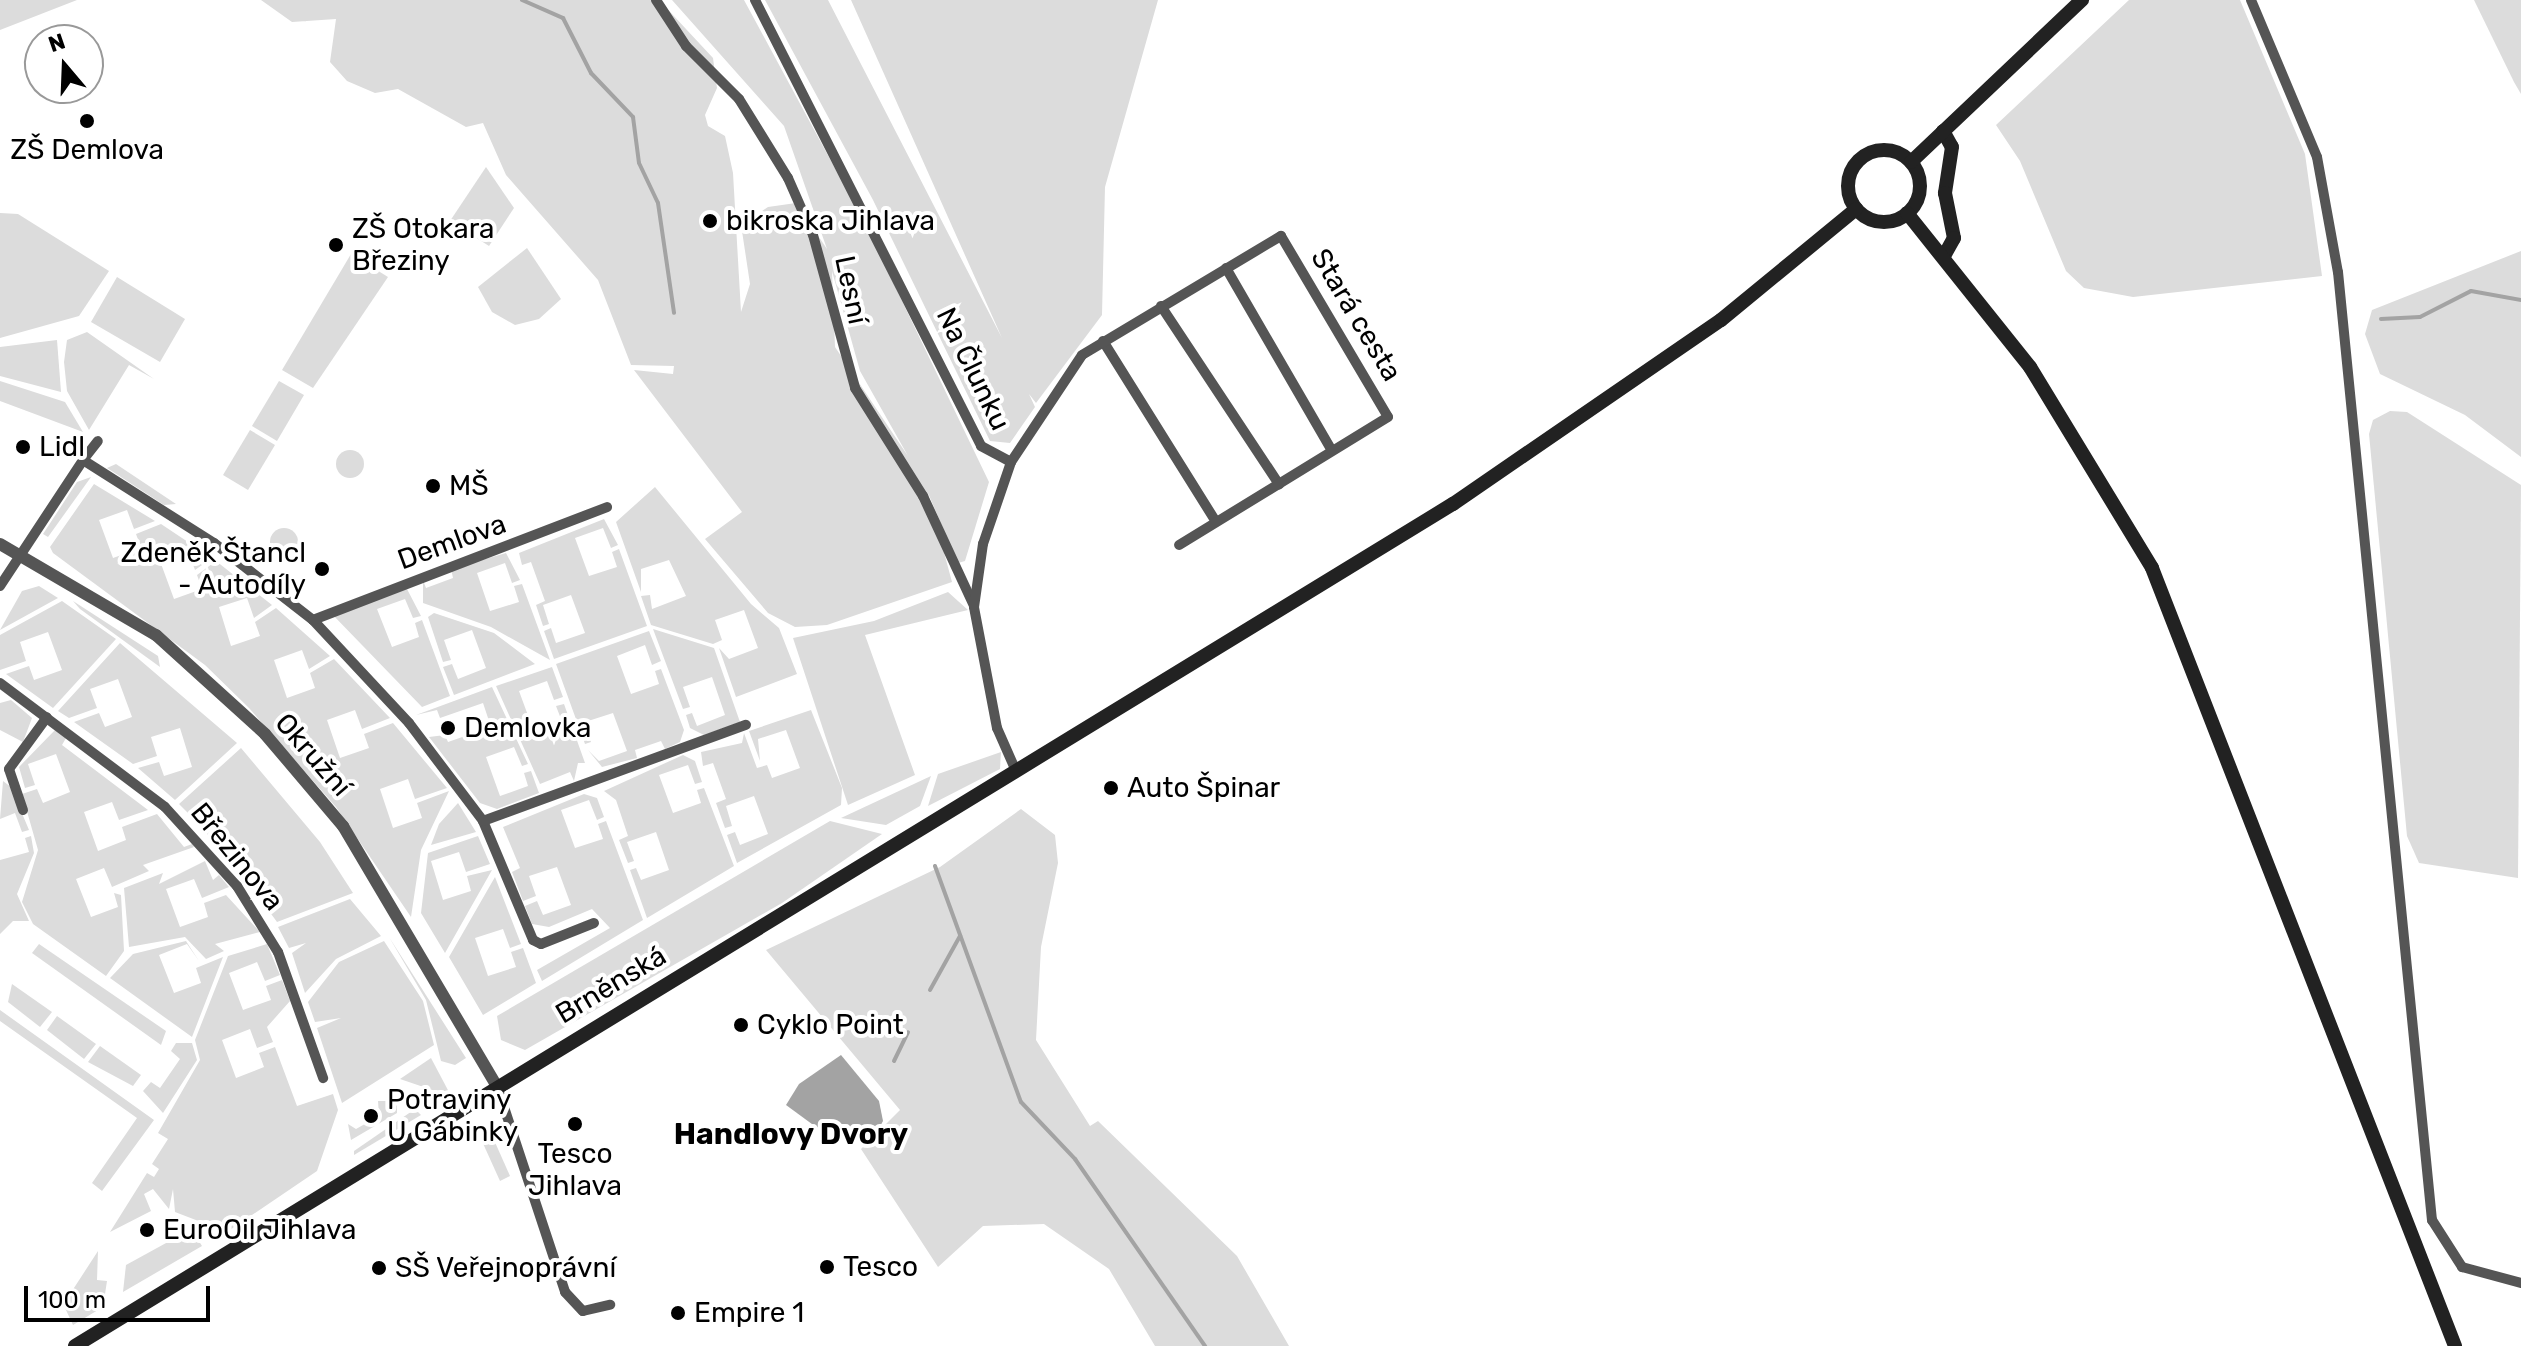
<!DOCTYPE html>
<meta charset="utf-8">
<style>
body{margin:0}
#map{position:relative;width:2521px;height:1346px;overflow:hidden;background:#fff;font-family:Rubik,sans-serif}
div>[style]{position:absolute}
.green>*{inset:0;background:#dcdcdc}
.round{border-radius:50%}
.water>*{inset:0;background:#a3a3a3}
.stream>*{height:4px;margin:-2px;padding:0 2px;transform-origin:2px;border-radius:2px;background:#a3a3a3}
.minor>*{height:10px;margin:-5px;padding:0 5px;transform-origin:5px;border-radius:5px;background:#555}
.tertiary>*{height:12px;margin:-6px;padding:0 6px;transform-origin:6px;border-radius:6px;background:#555}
.secondary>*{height:14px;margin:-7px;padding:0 7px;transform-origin:7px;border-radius:7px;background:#222}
.secondary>.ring{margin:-7px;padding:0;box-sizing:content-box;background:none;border:14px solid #222;border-radius:50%}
.dots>*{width:22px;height:22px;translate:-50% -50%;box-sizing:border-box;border:4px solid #fff;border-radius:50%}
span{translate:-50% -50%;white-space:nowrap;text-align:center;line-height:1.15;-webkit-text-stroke:8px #fff;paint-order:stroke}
.poi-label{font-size:28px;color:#000}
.left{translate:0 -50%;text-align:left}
.right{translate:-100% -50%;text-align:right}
.street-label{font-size:28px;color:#000}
.neighbourhood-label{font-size:30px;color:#000;font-weight:700}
.north{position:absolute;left:24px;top:24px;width:80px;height:80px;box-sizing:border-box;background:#fff;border:2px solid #999;border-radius:50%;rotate:341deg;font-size:22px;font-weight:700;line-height:32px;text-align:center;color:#000}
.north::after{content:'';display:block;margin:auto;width:28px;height:36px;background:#000;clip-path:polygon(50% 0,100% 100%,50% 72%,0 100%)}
.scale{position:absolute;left:24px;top:1286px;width:186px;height:36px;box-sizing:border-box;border:4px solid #000;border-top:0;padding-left:10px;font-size:24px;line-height:28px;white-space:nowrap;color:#000;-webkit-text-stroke:6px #fff;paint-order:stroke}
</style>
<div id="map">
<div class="green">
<i style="clip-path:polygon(0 0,77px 0,0 30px)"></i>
<i style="clip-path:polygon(evenodd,261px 0,659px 0,713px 58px,717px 88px,705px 115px,708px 126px,725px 136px,733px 173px,741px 312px,750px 284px,742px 231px,750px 219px,768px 207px,796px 203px,827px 249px,784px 126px,672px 0,744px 0,865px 224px,989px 482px,965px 561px,958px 563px,928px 493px,952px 582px,827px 625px,795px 627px,768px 613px,705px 539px,742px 512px,634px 370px,673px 374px,674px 366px,631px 365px,598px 280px,506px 175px,483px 123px,466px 127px,398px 89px,375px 93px,347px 81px,330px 62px,336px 19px,292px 22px,261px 0,832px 271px,860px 371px,908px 456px,835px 347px,832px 271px)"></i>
<i style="clip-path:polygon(765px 0,828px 0,1002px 338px,851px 0,1158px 0,1105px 187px,1102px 315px,1036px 403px,1029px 394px,1035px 407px,1010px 443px,990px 441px,873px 200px)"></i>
<i style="clip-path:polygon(2129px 0,2240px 0,2305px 154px,2322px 276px,2133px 297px,2084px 288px,2066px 271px,2020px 161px,1996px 125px)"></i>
<i style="clip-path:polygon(2474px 0,2521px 0,2521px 94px,2514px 82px)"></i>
<i style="clip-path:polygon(486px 167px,514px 208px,489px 246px,450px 221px)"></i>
<i style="clip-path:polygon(0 213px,18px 214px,109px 271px,79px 316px,0 338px)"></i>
<i style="clip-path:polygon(527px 248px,561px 299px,539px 319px,515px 325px,492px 312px,478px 287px)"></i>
<i style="clip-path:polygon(2521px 251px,2521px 457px,2465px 415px,2380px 374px,2365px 334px,2372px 310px)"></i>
<i style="clip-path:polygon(351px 254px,388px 277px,313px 388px,282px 370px)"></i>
<i style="clip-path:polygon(117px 277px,185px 319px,160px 362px,91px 322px)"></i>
<i style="clip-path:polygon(87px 332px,154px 379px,129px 365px,89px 430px,67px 391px,64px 362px,67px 340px)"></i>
<i style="clip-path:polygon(57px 340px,61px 392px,0 376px,0 347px)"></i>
<i style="clip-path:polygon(0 381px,65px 402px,83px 432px,0 401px)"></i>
<i style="clip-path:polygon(279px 381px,304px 395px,277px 441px,252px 426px)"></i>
<i style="clip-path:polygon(2390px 411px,2407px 412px,2521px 485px,2518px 878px,2419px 863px,2407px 836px,2369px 434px,2373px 420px)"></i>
<i style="clip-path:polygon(250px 430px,275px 445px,248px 490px,223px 475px)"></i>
<i class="round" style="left:336px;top:450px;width:28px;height:28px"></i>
<i style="clip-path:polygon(116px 464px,176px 504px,164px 505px,107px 468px)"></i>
<i style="clip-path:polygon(91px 477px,48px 537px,43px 534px,77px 482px)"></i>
<i style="clip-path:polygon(94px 484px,155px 521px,134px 529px,127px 510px,99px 520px,113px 558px,141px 548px,136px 534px,161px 524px,212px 558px,195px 570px,188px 551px,160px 561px,174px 599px,202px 589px,197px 575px,216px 561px,272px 605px,254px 618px,247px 598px,219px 607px,231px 646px,260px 636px,255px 622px,276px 608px,330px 656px,309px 669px,302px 650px,274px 660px,287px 698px,315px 688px,310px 673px,334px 659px,390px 718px,362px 729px,355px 710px,327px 720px,340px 758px,369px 748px,364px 734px,393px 723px,447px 788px,415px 799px,408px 779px,380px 789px,393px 828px,422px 818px,417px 803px,449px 791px,421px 850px,411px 917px,336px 807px,249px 708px,205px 665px,53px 553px,50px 547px)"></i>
<i style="clip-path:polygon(655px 487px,751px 604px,779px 628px,797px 674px,736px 697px,719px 648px,729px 659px,758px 648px,744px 610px,715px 620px,722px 640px,713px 644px,651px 625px,641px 596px,650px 595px,652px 609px,686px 596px,669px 560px,641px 569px,641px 592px,616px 522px)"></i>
<i style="clip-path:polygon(604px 519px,618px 545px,611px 548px,603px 528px,575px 538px,589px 576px,617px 567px,612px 552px,619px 549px,647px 626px,554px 659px,544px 631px,551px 628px,556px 643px,585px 633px,571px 595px,543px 605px,549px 624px,543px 626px,536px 605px,545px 601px,531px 562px,522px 565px,519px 553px)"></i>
<i class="round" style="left:270px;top:528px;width:28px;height:28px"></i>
<i style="clip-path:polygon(506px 553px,520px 580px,512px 583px,505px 563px,477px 573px,490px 611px,519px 602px,514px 586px,522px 584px,550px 660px,491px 627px,423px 603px,423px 580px,426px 588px,453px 578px,451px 569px)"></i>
<i style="clip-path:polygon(39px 586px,58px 598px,0 630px,22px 591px)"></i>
<i style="clip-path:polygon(407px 589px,421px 616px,413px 618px,405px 599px,377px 609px,392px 647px,419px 637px,415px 623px,422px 620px,450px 696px,422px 707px,331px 613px)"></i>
<i style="clip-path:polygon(948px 592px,968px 610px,865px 635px,915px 775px,848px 805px,793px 638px,874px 621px)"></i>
<i style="clip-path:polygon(62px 601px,116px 639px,53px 708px,6px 674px,29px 666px,34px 680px,62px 670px,48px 632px,20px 642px,26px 661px,0 670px,0 635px)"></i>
<i style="clip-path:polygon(73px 601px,158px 656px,160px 667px,80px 609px)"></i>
<i style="clip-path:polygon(434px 613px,494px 633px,535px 664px,454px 695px,443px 667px,452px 664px,458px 679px,486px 668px,472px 630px,444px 640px,451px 660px,443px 662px,428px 617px)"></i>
<i style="clip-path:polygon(653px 629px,714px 648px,740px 722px,704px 735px,690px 728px,686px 715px,692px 713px,697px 726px,725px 715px,712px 677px,683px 687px,690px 707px,683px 709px)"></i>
<i style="clip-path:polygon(649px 631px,661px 661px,652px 665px,645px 645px,617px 656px,631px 694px,659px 684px,655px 671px,661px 669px,684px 730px,680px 742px,665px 749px,661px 741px,635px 750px,637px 758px,602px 767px,588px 750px,599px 761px,627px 751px,613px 713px,585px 722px,591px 742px,585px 744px,556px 664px)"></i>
<i style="clip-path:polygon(120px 643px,237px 743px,175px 800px,138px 768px,159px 762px,164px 776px,192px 767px,180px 728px,151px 737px,157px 756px,133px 764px,74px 722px,99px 713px,105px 727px,132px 717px,118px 679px,90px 689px,97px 708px,69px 718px,58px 711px)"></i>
<i style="clip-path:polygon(552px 667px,563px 697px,554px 700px,547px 681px,519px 691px,533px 729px,561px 719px,556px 706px,564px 704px,585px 763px,578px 763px,574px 781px,570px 772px,540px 784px,496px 686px)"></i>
<i style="clip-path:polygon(492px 687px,528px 764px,522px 766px,514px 747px,486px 757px,500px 796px,528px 786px,524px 773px,531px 771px,539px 793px,497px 809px,480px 803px,429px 737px,445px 735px,448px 742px,491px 727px,483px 703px,440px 718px,437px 710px,416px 715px)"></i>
<i style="clip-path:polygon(11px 700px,32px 718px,23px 742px,0 730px,0 703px)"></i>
<i style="clip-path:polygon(811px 710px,842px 788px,841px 805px,737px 863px,727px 835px,735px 832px,740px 845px,768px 834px,754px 796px,726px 806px,732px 826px,725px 828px,716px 803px,726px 799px,713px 763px,703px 766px,701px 752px,742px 743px,744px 733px,757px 768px,767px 765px,772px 778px,800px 768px,786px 730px,758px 739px,760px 761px,749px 731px)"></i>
<i style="clip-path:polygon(55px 730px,66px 738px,62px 745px,148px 810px,119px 820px,112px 802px,84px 812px,98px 851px,126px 840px,122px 827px,157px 814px,184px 847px,192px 844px,194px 847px,143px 865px,149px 871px,112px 887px,104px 868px,76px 879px,91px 917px,118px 907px,114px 893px,121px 895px,124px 951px,106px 976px,33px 924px,22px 902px,38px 850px,22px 794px,37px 789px,43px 803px,70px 792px,56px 754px,28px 764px,35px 785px,25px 788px,19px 767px)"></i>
<i style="clip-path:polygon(241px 748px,320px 842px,353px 893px,277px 922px,250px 885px,262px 875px,247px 881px,197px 822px,211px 811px,192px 817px,179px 804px)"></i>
<i style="clip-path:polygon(1001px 752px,1000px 769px,928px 806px,938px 774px)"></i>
<i style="clip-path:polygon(683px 755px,695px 761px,702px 782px,695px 784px,688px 765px,659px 775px,673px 813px,701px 803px,697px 790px,704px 788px,734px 866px,647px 918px,630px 870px,636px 868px,641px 880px,669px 870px,656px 832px,627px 842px,634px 861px,628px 863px,619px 840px,628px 836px,616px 800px,604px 791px)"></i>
<i style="clip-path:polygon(931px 776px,920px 806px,886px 825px,841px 818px)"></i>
<i style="clip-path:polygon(3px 781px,11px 787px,29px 830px,22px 832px,15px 813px,0 819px)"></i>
<i style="clip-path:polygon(584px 794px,597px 798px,604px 817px,597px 820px,589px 800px,561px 810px,575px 848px,603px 839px,598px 824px,606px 821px,643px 920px,542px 981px,537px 970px,610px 928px,592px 909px,549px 927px,532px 924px,525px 906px,537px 901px,543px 915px,571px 905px,557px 867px,529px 876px,536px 896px,523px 901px,512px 872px,520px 868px,503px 827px)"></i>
<i style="clip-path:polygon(458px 803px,476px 832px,431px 845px,439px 824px)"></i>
<i style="clip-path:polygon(1021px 809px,1055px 835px,1058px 863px,1041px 947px,1036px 1040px,1090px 1126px,1098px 1121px,1237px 1256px,1289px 1346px,1155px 1346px,1109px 1269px,1044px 1224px,983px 1226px,938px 1267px,861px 1149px,900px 1110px,766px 950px,940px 867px)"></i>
<i style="clip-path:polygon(830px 821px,882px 834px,782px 903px,525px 1050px,501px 1040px,497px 1016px)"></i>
<i style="clip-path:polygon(31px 836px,34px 853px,17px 894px,29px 921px,13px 921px,0 934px,0 860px,29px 852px,25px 838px)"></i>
<i style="clip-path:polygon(478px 836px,490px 864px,466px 872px,459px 852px,431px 861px,443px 900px,471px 891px,467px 876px,492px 870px,445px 953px,421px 913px,428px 853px)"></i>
<i style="clip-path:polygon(205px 861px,213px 880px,219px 875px,229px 887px,202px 898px,194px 879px,166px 889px,180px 927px,208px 917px,204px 903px,226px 895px,260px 932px,215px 944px,224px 951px,206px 959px,185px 937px,129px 947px,124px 888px,163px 873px,159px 884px)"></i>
<i style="clip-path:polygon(495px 877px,521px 944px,510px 948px,503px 929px,475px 938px,488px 976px,516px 967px,511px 952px,523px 948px,536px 983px,483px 1015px,449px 957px)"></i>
<i style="clip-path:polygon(350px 899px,381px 936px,336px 959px,305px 993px,292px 953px,306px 943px,289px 948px,278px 927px)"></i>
<i style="clip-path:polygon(389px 937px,466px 1058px,455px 1065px,441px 1061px,426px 1000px)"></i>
<i style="clip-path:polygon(186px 941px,199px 961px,187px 944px,159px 955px,174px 993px,201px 983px,196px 968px,223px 957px,192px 1037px,110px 978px,133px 954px)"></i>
<i style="clip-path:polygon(384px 941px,423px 1001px,434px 1045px,342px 1103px,317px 1028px,341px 1018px,315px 1022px,308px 1002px,339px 962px)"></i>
<i style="clip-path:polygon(39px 944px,166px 1031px,161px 1045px,32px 953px)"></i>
<i style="clip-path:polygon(267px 944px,280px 975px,265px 981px,257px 962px,229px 973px,243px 1010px,271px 1000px,266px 986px,282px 980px,290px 1001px,267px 1027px,273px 1042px,257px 1048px,250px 1029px,222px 1040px,236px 1078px,264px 1067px,259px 1053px,275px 1047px,297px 1106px,333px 1094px,338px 1110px,317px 1171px,227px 1232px,175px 1212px,173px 1189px,169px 1209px,153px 1189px,144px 1194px,151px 1211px,110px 1232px,147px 1173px,154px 1177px,159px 1169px,152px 1164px,168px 1139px,158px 1133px,200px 1060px,195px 1040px,228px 956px)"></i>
<i style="clip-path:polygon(12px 984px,52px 1012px,40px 1027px,8px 1002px)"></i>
<i style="clip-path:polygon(0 1010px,154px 1120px,102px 1191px,92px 1183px,137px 1118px,0 1021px)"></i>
<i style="clip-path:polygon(57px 1016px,96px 1044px,84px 1059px,47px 1030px)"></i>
<i style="clip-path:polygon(176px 1043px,192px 1043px,197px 1060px,163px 1113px,143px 1091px,151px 1082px,160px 1088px,180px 1059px,171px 1051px)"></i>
<i style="clip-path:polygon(100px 1046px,141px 1075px,133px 1086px,88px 1062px)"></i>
<i style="clip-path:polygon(431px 1058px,450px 1094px,447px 1095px,400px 1079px)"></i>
<i style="clip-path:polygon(378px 1101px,397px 1101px,397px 1113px,351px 1140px,348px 1124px,356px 1129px,379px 1116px)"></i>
<i style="clip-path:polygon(415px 1109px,421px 1115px,354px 1155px,354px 1151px)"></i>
<i style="clip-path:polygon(490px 1131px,510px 1176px,500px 1181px,481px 1139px)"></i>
<i style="clip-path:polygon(177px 1237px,197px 1238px,202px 1246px,123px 1292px,126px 1265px)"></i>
<i style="clip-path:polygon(98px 1251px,97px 1280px,107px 1281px,103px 1307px,73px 1325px,59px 1295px,72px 1291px)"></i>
</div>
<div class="water">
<i style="clip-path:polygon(841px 1055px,879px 1101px,883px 1121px,875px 1136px,816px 1127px,786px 1105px,799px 1084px)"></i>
</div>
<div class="stream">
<i style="left:522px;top:0;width:45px;rotate:23.7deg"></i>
<i style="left:563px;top:18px;width:62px;rotate:63deg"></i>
<i style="left:591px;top:73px;width:61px;rotate:46.3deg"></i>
<i style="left:633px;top:117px;width:46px;rotate:82.6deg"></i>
<i style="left:639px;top:163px;width:44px;rotate:64.6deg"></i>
<i style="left:658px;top:203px;width:111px;rotate:81.7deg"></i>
<i style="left:2381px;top:319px;width:39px;rotate:-3deg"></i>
<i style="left:2420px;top:317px;width:57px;rotate:-27deg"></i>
<i style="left:2471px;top:291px;width:51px;rotate:10.2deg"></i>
<i style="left:935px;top:866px;width:251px;rotate:70deg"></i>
<i style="left:1021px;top:1102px;width:79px;rotate:46.5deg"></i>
<i style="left:1075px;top:1159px;width:228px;rotate:55.2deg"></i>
<i style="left:930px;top:990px;width:62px;rotate:-60.9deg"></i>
<i style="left:894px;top:1061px;width:32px;rotate:-64deg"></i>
</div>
<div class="minor">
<i style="left:656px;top:0;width:55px;rotate:56.9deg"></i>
<i style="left:686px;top:46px;width:75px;rotate:45deg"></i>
<i style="left:739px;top:99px;width:93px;rotate:58.2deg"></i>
<i style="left:788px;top:178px;width:62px;rotate:66.3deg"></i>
<i style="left:813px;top:235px;width:159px;rotate:74.6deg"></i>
<i style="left:855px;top:388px;width:128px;rotate:57.8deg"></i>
<i style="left:923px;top:496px;width:121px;rotate:65.1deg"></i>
<i style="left:755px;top:0;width:500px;rotate:63.1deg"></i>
<i style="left:981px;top:446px;width:34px;rotate:28deg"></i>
<i style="left:2251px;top:0;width:170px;rotate:67.2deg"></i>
<i style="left:2317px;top:157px;width:117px;rotate:79.7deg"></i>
<i style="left:2338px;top:272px;width:953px;rotate:84.34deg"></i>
<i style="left:2432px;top:1220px;width:56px;rotate:57.4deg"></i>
<i style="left:2462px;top:1267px;width:61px;rotate:15.2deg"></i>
<i style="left:1226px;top:268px;width:211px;rotate:59.9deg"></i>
<i style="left:1161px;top:306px;width:214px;rotate:56.5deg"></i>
<i style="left:1103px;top:341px;width:213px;rotate:58deg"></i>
<i style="left:83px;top:460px;width:24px;rotate:-52deg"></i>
<i style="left:0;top:586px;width:151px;rotate:-56.6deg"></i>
<i style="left:83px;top:460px;width:155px;rotate:32.4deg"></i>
<i style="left:214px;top:543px;width:125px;rotate:37.9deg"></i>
<i style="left:313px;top:620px;width:141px;rotate:47deg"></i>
<i style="left:409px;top:723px;width:123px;rotate:52.9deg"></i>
<i style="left:483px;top:821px;width:129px;rotate:67.2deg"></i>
<i style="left:533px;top:940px;width:9px;rotate:27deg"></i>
<i style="left:541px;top:944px;width:57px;rotate:-21.6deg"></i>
<i style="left:313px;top:620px;width:315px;rotate:-21deg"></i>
<i style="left:0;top:683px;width:206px;rotate:36.9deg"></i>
<i style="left:165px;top:807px;width:107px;rotate:47.7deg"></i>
<i style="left:237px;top:886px;width:78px;rotate:58.2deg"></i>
<i style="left:278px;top:952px;width:134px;rotate:70.3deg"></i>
<i style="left:1016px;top:771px;width:47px;rotate:-113.8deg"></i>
<i style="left:997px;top:728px;width:123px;rotate:-100.8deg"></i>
<i style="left:974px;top:607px;width:64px;rotate:-81.9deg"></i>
<i style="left:983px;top:544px;width:87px;rotate:-71.1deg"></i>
<i style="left:1011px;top:462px;width:128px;rotate:-56.4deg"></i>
<i style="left:1082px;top:355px;width:232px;rotate:-30.9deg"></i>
<i style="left:1281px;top:236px;width:210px;rotate:59.4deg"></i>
<i style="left:1388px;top:417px;width:245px;rotate:148.5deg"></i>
<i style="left:23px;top:810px;width:43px;rotate:-108.9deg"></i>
<i style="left:9px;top:769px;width:64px;rotate:-53.8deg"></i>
<i style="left:483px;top:821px;width:280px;rotate:-20.1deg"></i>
<i style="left:497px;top:1086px;width:217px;rotate:71.7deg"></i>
<i style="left:565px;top:1292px;width:26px;rotate:47deg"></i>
<i style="left:583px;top:1311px;width:28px;rotate:-13deg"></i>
</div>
<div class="tertiary">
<i style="left:0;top:544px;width:181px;rotate:30.3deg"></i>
<i style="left:156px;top:635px;width:147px;rotate:42.2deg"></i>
<i style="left:265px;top:734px;width:121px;rotate:49.7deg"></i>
<i style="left:343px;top:826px;width:302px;rotate:59.4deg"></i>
</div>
<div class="secondary">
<i style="left:1943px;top:131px;width:18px;rotate:61deg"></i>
<i style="left:1952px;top:147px;width:47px;rotate:98.7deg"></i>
<i style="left:1945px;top:193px;width:46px;rotate:78.7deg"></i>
<i style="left:1954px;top:238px;width:18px;rotate:119deg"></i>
<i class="ring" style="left:1848px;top:150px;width:58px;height:58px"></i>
<i style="left:1911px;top:162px;width:236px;rotate:-43.5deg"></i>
<i style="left:1907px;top:213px;width:197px;rotate:51.4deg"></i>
<i style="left:2030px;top:367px;width:235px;rotate:58.7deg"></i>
<i style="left:2152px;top:568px;width:835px;rotate:68.72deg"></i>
<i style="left:75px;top:1346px;width:1615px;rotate:-31.43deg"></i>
<i style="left:1453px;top:504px;width:325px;rotate:-34.5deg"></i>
<i style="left:1721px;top:320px;width:175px;rotate:-39.4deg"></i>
</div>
<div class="dots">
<i style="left:87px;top:121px;background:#000"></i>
<i style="left:710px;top:221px;background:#000"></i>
<i style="left:336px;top:245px;background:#000"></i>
<i style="left:23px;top:447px;background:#000"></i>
<i style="left:433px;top:486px;background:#000"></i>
<i style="left:322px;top:569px;background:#000"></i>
<i style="left:448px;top:728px;background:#000"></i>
<i style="left:1111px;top:788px;background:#000"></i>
<i style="left:741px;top:1025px;background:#000"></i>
<i style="left:371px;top:1116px;background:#000"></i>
<i style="left:575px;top:1124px;background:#000"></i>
<i style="left:147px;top:1230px;background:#000"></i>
<i style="left:827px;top:1267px;background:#000"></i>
<i style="left:379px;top:1268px;background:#000"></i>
<i style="left:678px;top:1313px;background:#000"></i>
</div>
<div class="poi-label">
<span style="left:87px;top:150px">ZŠ Demlova</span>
<span class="left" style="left:726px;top:221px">bikroska Jihlava</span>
<span class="left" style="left:352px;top:245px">ZŠ Otokara<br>Březiny</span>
<span class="left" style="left:39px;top:447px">Lidl</span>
<span class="left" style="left:449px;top:486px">MŠ</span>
<span class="right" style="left:306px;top:569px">Zdeněk Štancl<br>- Autodíly</span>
<span class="left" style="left:464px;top:728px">Demlovka</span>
<span class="left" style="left:1127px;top:788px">Auto Špinar</span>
<span class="left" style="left:757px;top:1025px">Cyklo Point</span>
<span class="left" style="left:387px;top:1116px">Potraviny<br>U Gábinky</span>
<span style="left:575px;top:1170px">Tesco<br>Jihlava</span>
<span class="left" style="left:163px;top:1230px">EuroOil Jihlava</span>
<span class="left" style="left:843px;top:1267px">Tesco</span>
<span class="left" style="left:395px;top:1268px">SŠ Veřejnoprávní</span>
<span class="left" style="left:694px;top:1313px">Empire 1</span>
</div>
<div class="street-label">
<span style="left:851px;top:290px;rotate:78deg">Lesní</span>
<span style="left:1356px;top:315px;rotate:59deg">Stará cesta</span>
<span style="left:973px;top:369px;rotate:64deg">Na Člunku</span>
<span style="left:452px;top:542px;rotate:-20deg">Demlova</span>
<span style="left:313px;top:755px;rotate:49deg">Okružní</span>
<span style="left:237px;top:857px;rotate:51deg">Březinova</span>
<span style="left:611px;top:985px;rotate:-31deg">Brněnská</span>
</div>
<div class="neighbourhood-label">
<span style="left:791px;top:1134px">Handlovy Dvory</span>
</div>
<div class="north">N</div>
<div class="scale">100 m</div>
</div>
